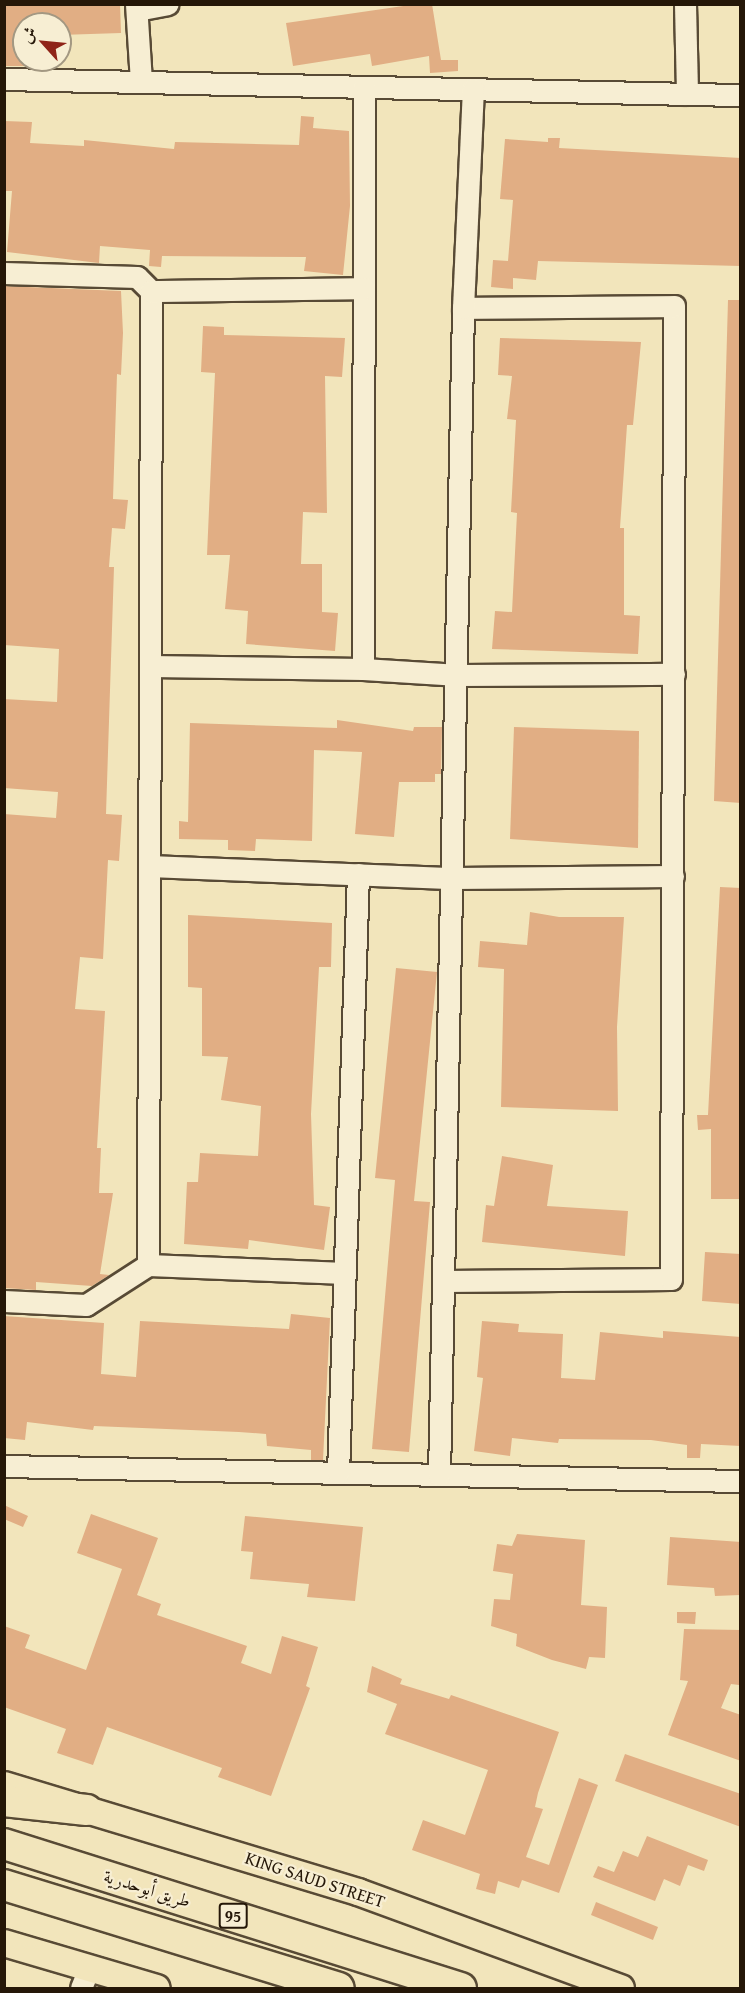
<!DOCTYPE html>
<meta charset="utf-8">
<style>
body{margin:0}
#map{position:relative;width:745px;height:1993px;overflow:hidden;background:#f2e5bb;font-family:"Gentium Book Plus",Amiri,serif}
div>[style]{position:absolute}
.building>*{inset:0;background:#e1ae84}
.roads{filter:drop-shadow(2px 0 #584a35) drop-shadow(-2px 0 #584a35) drop-shadow(0 2px #584a35) drop-shadow(0 -2px #584a35)}
.minor>*{height:21px;margin:-10.5px;padding:0 10.5px;transform-origin:10.5px;border-radius:10.5px;background:#f7eed3}
.major>*{height:26px;margin:-13px;padding:0 13px;transform-origin:13px;border-radius:13px;background:#f2e5bb}
.highway>*{height:30px;margin:-15px;padding:0 15px;transform-origin:15px;border-radius:15px;background:#f2e5bb}
span{translate:-50% -50%;white-space:nowrap;text-align:center;line-height:1.15;-webkit-text-stroke:4.5px #f7eed3;paint-order:stroke}
.shield-label span{padding:2px 4px;background:#f7eed3;border:2px solid;border-radius:4px;-webkit-text-stroke-width:0}
.shield-label{font-size:16px;color:#251708;font-weight:700}
.street-label{font-size:18px;color:#251708}
.frame{position:absolute;inset:0;border:6px solid #251708;pointer-events:none}
.north{position:absolute;left:12px;top:12px;width:60px;height:60px;box-sizing:border-box;background:#f7eed3;border:2px solid #a39882;border-radius:50%;rotate:297deg;font-size:16px;font-weight:700;line-height:24px;text-align:center;color:#251708}
.north::after{content:'';display:block;margin:auto;width:21px;height:27px;background:#8f2418;clip-path:polygon(50% 0,100% 100%,50% 72%,0 100%)}
</style>
<div id="map">
<div class="building">
<i style="clip-path:polygon(4px 4px,120px 4px,121px 33px,60px 35px,60px 24px,24px 24px,24px 66px,4px 66px)"></i>
<i style="clip-path:polygon(417px 4px,432px 4px,441px 60px,458px 60px,458px 71px,430px 73px,429px 56px,372px 66px,370px 54px,293px 66px,286px 23px)"></i>
<i style="clip-path:polygon(301px 116px,314px 117px,313px 128px,349px 131px,350px 206px,343px 275px,304px 271px,306px 257px,162px 256px,161px 267px,149px 266px,150px 250px,100px 246px,99px 263px,7px 252px,12px 191px,4px 191px,4px 121px,32px 122px,30px 143px,84px 146px,84px 140px,174px 149px,175px 142px,299px 145px)"></i>
<i style="clip-path:polygon(548px 138px,560px 138px,559px 148px,741px 158px,741px 266px,538px 261px,536px 280px,513px 278px,513px 289px,491px 287px,493px 260px,508px 261px,513px 200px,500px 199px,505px 139px,548px 142px)"></i>
<i style="clip-path:polygon(4px 286px,121px 291px,123px 333px,121px 375px,117px 374px,113px 499px,128px 500px,125px 529px,112px 528px,109px 567px,114px 567px,106px 814px,122px 815px,119px 861px,108px 860px,103px 959px,80px 957px,75px 1009px,105px 1011px,97px 1148px,101px 1148px,99px 1193px,113px 1193px,100px 1274px,109px 1275px,92px 1286px,36px 1282px,36px 1290px,4px 1288px,4px 814px,56px 818px,58px 792px,4px 788px,4px 699px,57px 702px,59px 649px,4px 645px)"></i>
<i style="clip-path:polygon(728px 300px,741px 300px,741px 803px,714px 801px)"></i>
<i style="clip-path:polygon(203px 326px,224px 327px,224px 335px,345px 338px,342px 377px,325px 376px,327px 513px,303px 512px,301px 564px,322px 564px,322px 612px,338px 613px,335px 651px,246px 644px,248px 611px,225px 609px,230px 555px,207px 555px,215px 373px,201px 372px)"></i>
<i style="clip-path:polygon(500px 338px,641px 342px,633px 425px,627px 425px,620px 528px,624px 528px,624px 615px,640px 616px,638px 654px,492px 649px,495px 611px,512px 612px,517px 513px,511px 512px,516px 420px,507px 419px,512px 376px,498px 375px)"></i>
<i style="clip-path:polygon(337px 720px,413px 731px,414px 727px,442px 727px,441px 774px,435px 774px,435px 782px,399px 782px,394px 837px,355px 834px,362px 752px,314px 750px,312px 841px,256px 839px,255px 851px,228px 850px,228px 840px,179px 839px,179px 821px,188px 822px,190px 723px,337px 728px)"></i>
<i style="clip-path:polygon(514px 727px,639px 731px,638px 848px,510px 839px)"></i>
<i style="clip-path:polygon(720px 887px,741px 888px,741px 1199px,711px 1199px,711px 1129px,698px 1130px,697px 1115px,708px 1115px)"></i>
<i style="clip-path:polygon(530px 912px,559px 917px,624px 917px,617px 1027px,618px 1111px,501px 1107px,504px 969px,478px 967px,480px 941px,527px 945px)"></i>
<i style="clip-path:polygon(188px 915px,332px 923px,331px 967px,319px 967px,311px 1114px,314px 1205px,330px 1207px,324px 1250px,249px 1240px,248px 1249px,184px 1244px,187px 1182px,198px 1182px,200px 1153px,258px 1156px,261px 1106px,221px 1100px,228px 1057px,202px 1056px,202px 988px,188px 987px)"></i>
<i style="clip-path:polygon(396px 968px,437px 972px,414px 1201px,430px 1202px,409px 1452px,372px 1449px,395px 1180px,375px 1178px)"></i>
<i style="clip-path:polygon(502px 1156px,553px 1165px,547px 1206px,628px 1211px,625px 1256px,482px 1242px,486px 1205px,494px 1206px)"></i>
<i style="clip-path:polygon(705px 1252px,741px 1254px,741px 1304px,702px 1301px)"></i>
<i style="clip-path:polygon(291px 1314px,330px 1318px,323px 1460px,311px 1460px,311px 1450px,267px 1446px,266px 1434px,239px 1432px,94px 1426px,93px 1430px,27px 1422px,25px 1440px,4px 1438px,4px 1316px,104px 1323px,101px 1374px,136px 1377px,140px 1321px,289px 1329px)"></i>
<i style="clip-path:polygon(482px 1321px,519px 1324px,518px 1332px,563px 1334px,561px 1378px,595px 1380px,600px 1332px,663px 1338px,663px 1331px,741px 1337px,741px 1446px,701px 1444px,700px 1458px,687px 1458px,687px 1445px,651px 1440px,559px 1439px,558px 1443px,512px 1438px,510px 1456px,474px 1451px,483px 1378px,477px 1377px)"></i>
<i style="clip-path:polygon(4px 1505px,28px 1516px,23px 1527px,4px 1519px)"></i>
<i style="clip-path:polygon(91px 1514px,158px 1538px,137px 1595px,161px 1604px,157px 1615px,247px 1646px,241px 1663px,271px 1674px,282px 1636px,318px 1647px,306px 1686px,310px 1688px,271px 1796px,218px 1777px,222px 1768px,107px 1727px,93px 1765px,57px 1753px,66px 1729px,4px 1707px,4px 1626px,30px 1635px,25px 1648px,86px 1670px,122px 1569px,77px 1553px)"></i>
<i style="clip-path:polygon(245px 1516px,363px 1527px,355px 1601px,307px 1597px,309px 1584px,250px 1579px,253px 1552px,241px 1551px)"></i>
<i style="clip-path:polygon(517px 1534px,585px 1540px,581px 1605px,607px 1607px,605px 1658px,589px 1657px,586px 1669px,552px 1660px,516px 1646px,517px 1634px,491px 1626px,494px 1599px,510px 1600px,513px 1574px,493px 1571px,497px 1544px,512px 1546px)"></i>
<i style="clip-path:polygon(670px 1537px,741px 1542px,740px 1595px,715px 1596px,714px 1588px,667px 1585px)"></i>
<i style="clip-path:polygon(677px 1612px,696px 1612px,695px 1624px,677px 1623px)"></i>
<i style="clip-path:polygon(684px 1629px,741px 1630px,739px 1685px,731px 1684px,721px 1708px,741px 1715px,741px 1761px,668px 1735px,688px 1681px,680px 1680px)"></i>
<i style="clip-path:polygon(372px 1666px,402px 1679px,400px 1684px,449px 1699px,451px 1695px,559px 1732px,538px 1793px,535px 1807px,543px 1809px,526px 1857px,549px 1865px,579px 1778px,598px 1785px,559px 1893px,522px 1880px,519px 1888px,498px 1881px,495px 1894px,476px 1889px,480px 1874px,412px 1850px,423px 1820px,465px 1835px,488px 1770px,385px 1734px,397px 1704px,367px 1692px)"></i>
<i style="clip-path:polygon(625px 1754px,741px 1794px,741px 1827px,615px 1781px)"></i>
<i style="clip-path:polygon(647px 1836px,708px 1860px,704px 1871px,688px 1865px,680px 1886px,664px 1879px,655px 1901px,593px 1877px,598px 1866px,614px 1872px,623px 1851px,638px 1857px)"></i>
<i style="clip-path:polygon(596px 1902px,658px 1927px,653px 1940px,591px 1915px)"></i>
</div>
<div class="roads">
<div class="minor">
<i style="left:136px;top:4px;width:78px;rotate:86.3deg"></i>
<i style="left:685px;top:4px;width:90px;rotate:88.7deg"></i>
<i style="left:137px;top:10px;width:31px;rotate:-11deg"></i>
<i style="left:4px;top:79px;width:736px;rotate:1.25deg"></i>
<i style="left:364px;top:87px;width:582px;rotate:90.1deg"></i>
<i style="left:363px;top:669px;width:96px;rotate:3.6deg"></i>
<i style="left:459px;top:675px;width:215px;rotate:-0.3deg"></i>
<i style="left:4px;top:273px;width:133px;rotate:1.7deg"></i>
<i style="left:137px;top:277px;width:20px;rotate:45deg"></i>
<i style="left:150px;top:666px;width:213px;rotate:0.8deg"></i>
<i style="left:149px;top:866px;width:305px;rotate:2.3deg"></i>
<i style="left:454px;top:878px;width:219px;rotate:-0.5deg"></i>
<i style="left:345px;top:1273px;width:197px;rotate:-177.7deg"></i>
<i style="left:148px;top:1265px;width:974px;rotate:-89.82deg"></i>
<i style="left:151px;top:291px;width:213px;rotate:-0.8deg"></i>
<i style="left:444px;top:1281px;width:227px;rotate:-0.5deg"></i>
<i style="left:671px;top:1279px;width:973px;rotate:-89.82deg"></i>
<i style="left:674px;top:306px;width:211px;rotate:179.5deg"></i>
<i style="left:4px;top:1301px;width:82px;rotate:2.8deg"></i>
<i style="left:86px;top:1305px;width:74px;rotate:-32.8deg"></i>
<i style="left:4px;top:1466px;width:736px;rotate:1.17deg"></i>
<i style="left:338px;top:1473px;width:599px;rotate:-88.09deg"></i>
<i style="left:439px;top:1475px;width:1167px;rotate:-88.82deg"></i>
<i style="left:463px;top:308px;width:219px;rotate:-87.4deg"></i>
<i style="left:81px;top:1988px;width:22px;rotate:-68deg"></i>
</div>
<div class="major">
<i style="left:4px;top:1785px;width:370px;rotate:16.8deg"></i>
<i style="left:358px;top:1892px;width:280px;rotate:20.1deg"></i>
<i style="left:4px;top:1943px;width:159px;rotate:16.4deg"></i>
</div>
<div class="highway">
<i style="left:4px;top:1801px;width:83px;rotate:6.2deg"></i>
<i style="left:4px;top:1844px;width:479px;rotate:17.5deg"></i>
<i style="left:4px;top:1885px;width:350px;rotate:17.1deg"></i>
</div>
</div>
<div class="shield-label">
<span style="left:233px;top:1916px">95</span>
</div>
<div class="street-label">
<span style="left:315px;top:1880px;rotate:18deg">KING SAUD STREET</span>
<span style="left:147px;top:1889px;rotate:17deg">طريق أبوحدرية</span>
</div>
<div class="frame"></div>
<div class="north">ش</div>
</div>
